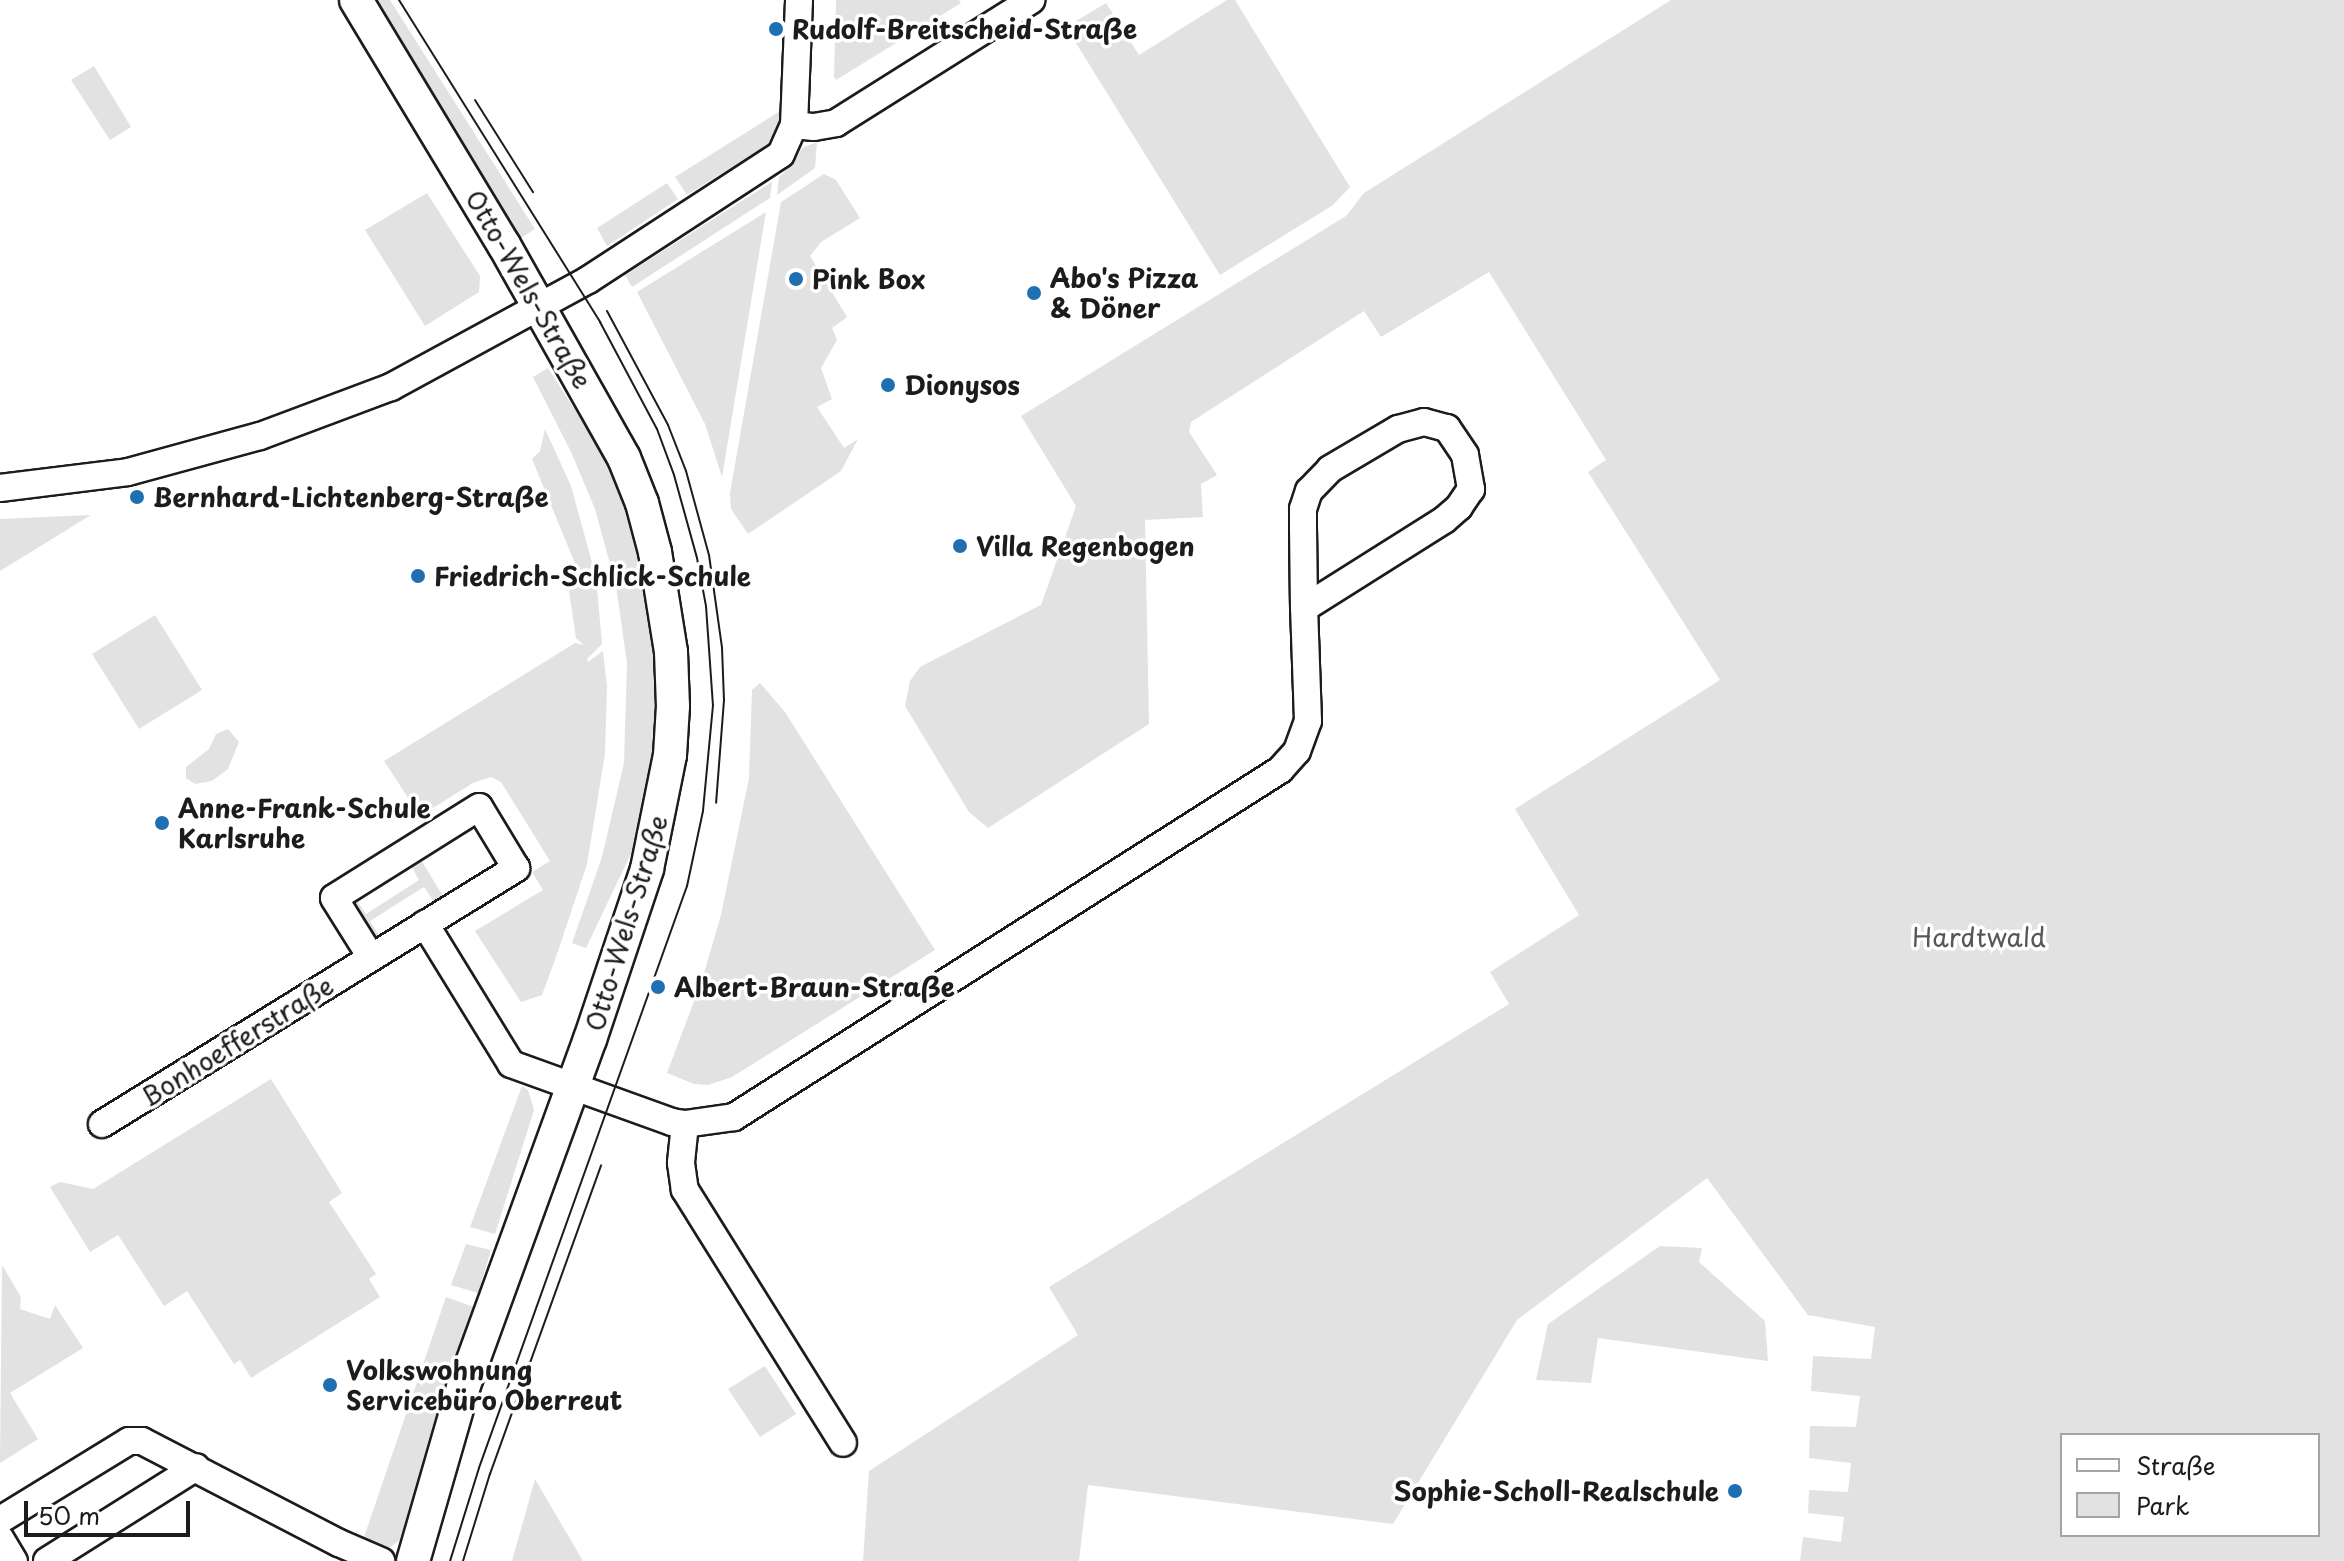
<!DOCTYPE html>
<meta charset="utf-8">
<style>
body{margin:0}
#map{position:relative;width:2344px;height:1561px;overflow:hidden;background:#fff;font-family:"Playpen Sans",sans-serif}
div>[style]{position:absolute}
.green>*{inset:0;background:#e2e2e2}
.roads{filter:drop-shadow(2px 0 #1c1c1c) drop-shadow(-2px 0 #1c1c1c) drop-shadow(0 2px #1c1c1c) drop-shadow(0 -2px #1c1c1c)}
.minor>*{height:26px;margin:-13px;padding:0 13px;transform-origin:13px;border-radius:13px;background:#fff}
.tertiary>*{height:32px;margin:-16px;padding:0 16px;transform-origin:16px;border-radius:16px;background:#fff}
.tram>*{height:2px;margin:-1px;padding:0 1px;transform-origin:1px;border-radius:1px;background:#1c1c1c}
.dots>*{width:22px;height:22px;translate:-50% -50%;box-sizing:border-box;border:4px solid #fff;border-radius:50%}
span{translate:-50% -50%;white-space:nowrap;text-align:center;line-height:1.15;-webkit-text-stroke:7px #fff;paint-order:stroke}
.poi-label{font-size:26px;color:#1c1c1c;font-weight:700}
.left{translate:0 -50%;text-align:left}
.right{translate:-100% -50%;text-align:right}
.street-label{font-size:26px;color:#1c1c1c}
.park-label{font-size:26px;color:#575757}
.legend{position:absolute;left:2060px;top:1433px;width:260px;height:104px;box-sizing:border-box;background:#fff;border:2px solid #a4a4a4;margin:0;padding:10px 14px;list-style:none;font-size:24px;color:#1c1c1c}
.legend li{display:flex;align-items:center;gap:16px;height:40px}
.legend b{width:40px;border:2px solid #a4a4a4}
.scale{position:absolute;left:24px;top:1501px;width:166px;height:36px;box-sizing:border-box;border:4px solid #1c1c1c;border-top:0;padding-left:10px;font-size:24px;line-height:28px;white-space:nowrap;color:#1c1c1c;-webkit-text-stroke:6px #fff;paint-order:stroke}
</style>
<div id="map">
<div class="green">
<i style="clip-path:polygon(366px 0,390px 0,535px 229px,521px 238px,499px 211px)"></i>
<i style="clip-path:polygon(836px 0,959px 0,961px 3px,836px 80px,834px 77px)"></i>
<i style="clip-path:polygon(1227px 0,1235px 0,1350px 187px,1333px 205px,1220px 275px,1066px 27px,1106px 3px,1139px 55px)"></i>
<i style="clip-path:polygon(evenodd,1671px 0,2344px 0,2344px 1561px,1800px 1561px,1803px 1537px,1841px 1542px,1844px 1517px,1808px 1513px,1809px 1490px,1848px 1492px,1851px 1463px,1809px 1458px,1810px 1426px,1856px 1427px,1860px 1396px,1811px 1391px,1813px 1356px,1871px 1359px,1875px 1327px,1808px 1315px,1707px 1178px,1517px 1320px,1393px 1524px,1088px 1485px,1079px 1561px,863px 1561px,869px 1471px,1078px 1335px,1049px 1287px,1509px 1004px,1490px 972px,1579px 915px,1515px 809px,1720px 680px,1588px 472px,1606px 460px,1489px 272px,1381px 337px,1364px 311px,1191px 422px,1189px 432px,1217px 475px,1201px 484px,1203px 517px,1145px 520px,1149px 724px,988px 828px,969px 812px,905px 706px,910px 681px,920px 667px,1041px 605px,1076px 506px,1021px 416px,1346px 216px,1364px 193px,1671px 0,2318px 1435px,2318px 1535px,2062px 1535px,2062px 1435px,2318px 1435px)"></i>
<i style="clip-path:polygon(94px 66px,131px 127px,110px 140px,71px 80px)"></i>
<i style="clip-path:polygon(785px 108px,780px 130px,765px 146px,687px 195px,675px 177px)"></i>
<i style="clip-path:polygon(817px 142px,815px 168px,777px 195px,779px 177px,794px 163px,802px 148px)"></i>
<i style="clip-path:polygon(824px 174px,836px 180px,860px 218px,821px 242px,810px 256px,847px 317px,832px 328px,837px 340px,821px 368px,832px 399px,817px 407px,844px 448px,858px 439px,841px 471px,748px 534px,731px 509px,730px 493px,781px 202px)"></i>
<i style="clip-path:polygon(772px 182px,770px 198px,632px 287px,625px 275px)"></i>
<i style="clip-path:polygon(667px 183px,678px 199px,607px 246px,597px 228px)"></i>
<i style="clip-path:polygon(427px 193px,480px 276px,479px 292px,425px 326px,365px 230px)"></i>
<i style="clip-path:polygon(766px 212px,722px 477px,705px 424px,637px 292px)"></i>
<i style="clip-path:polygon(548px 368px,600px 449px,623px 496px,640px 548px,658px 658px,658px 736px,637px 841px,586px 948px,572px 943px,602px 857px,624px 763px,627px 663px,616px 586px,595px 509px,571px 452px,533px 377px)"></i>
<i style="clip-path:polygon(545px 429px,571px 486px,596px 577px,602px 644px,587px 659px,588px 662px,603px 651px,607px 686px,605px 754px,587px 864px,556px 957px,542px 995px,521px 1002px,475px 931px,543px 890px,532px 872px,550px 861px,501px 782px,491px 777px,473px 783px,420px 816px,384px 761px,575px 643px,584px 645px,576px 638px,569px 591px,576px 566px,532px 459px,540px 451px)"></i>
<i style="clip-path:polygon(91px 515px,0 571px,0 519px)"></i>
<i style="clip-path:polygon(155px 615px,202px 690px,139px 729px,92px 654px)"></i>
<i style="clip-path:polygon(760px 683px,785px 712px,935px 950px,732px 1077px,708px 1085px,694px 1084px,667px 1073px,702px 980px,721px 915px,749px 778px,752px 690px)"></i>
<i style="clip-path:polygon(228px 729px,239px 742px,228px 769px,212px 781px,195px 784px,186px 778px,186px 767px,209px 749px,216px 734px)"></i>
<i style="clip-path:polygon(421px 860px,443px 896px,434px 902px,424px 887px,370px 921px,380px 937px,371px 943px,346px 904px,355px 898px,366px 914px,419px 880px,411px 866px)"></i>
<i style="clip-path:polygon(271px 1079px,342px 1193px,329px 1202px,376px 1274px,369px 1279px,380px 1297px,251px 1378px,240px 1360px,234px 1364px,187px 1291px,164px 1306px,118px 1235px,90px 1252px,50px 1187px,60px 1182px,93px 1189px)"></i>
<i style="clip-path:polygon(522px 1086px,528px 1090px,534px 1110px,495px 1234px,470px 1227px)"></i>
<i style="clip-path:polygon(466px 1244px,491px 1250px,478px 1293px,451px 1285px)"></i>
<i style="clip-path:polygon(1660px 1246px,1702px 1248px,1699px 1262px,1765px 1321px,1768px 1361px,1598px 1338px,1591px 1383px,1536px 1380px,1548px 1324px)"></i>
<i style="clip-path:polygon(2px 1265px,21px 1297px,20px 1309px,50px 1319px,55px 1305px,83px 1348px,10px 1393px,38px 1439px,0 1463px)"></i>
<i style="clip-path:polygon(446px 1297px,474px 1307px,406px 1536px,390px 1547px,378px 1548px,363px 1540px)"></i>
<i style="clip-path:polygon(765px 1366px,796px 1414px,760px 1437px,728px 1389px)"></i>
<i style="clip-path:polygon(535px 1479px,583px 1561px,512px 1561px)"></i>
</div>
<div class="roads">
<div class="minor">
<i style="left:794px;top:125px;width:20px;rotate:6deg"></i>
<i style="left:814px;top:127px;width:22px;rotate:-10deg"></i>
<i style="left:836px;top:123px;width:231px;rotate:-32.2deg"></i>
<i style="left:0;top:488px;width:129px;rotate:-7.1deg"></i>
<i style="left:128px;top:472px;width:137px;rotate:-15.3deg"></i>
<i style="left:260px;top:436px;width:140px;rotate:-20.5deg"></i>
<i style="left:391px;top:387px;width:224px;rotate:-28.5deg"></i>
<i style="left:588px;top:280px;width:230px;rotate:-33.1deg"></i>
<i style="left:781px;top:154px;width:32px;rotate:-66deg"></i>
<i style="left:794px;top:125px;width:125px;rotate:-87.7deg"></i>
<i style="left:425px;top:924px;width:164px;rotate:58.4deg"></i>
<i style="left:511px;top:1064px;width:171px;rotate:19.8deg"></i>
<i style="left:672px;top:1122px;width:13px;rotate:9deg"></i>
<i style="left:685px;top:1124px;width:49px;rotate:-8.1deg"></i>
<i style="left:734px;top:1117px;width:647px;rotate:-32.44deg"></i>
<i style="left:1280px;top:770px;width:25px;rotate:-48deg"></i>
<i style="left:1297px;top:751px;width:32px;rotate:-70deg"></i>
<i style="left:1308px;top:721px;width:113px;rotate:-92deg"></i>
<i style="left:1304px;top:608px;width:79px;rotate:-90.7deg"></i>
<i style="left:1303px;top:529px;width:20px;rotate:-90deg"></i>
<i style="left:1303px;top:509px;width:19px;rotate:-72deg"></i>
<i style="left:1309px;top:491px;width:30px;rotate:-46deg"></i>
<i style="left:1330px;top:469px;width:79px;rotate:-30.5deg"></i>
<i style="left:1398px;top:429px;width:27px;rotate:-15deg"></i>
<i style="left:1424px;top:422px;width:24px;rotate:15deg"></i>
<i style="left:1447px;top:428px;width:32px;rotate:56deg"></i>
<i style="left:1465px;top:455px;width:35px;rotate:80deg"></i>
<i style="left:1471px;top:489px;width:22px;rotate:124deg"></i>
<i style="left:1459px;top:507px;width:20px;rotate:139deg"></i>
<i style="left:1444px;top:520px;width:165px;rotate:147.8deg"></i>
<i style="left:102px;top:1124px;width:487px;rotate:-31.7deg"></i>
<i style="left:516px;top:868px;width:71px;rotate:-121.2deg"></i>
<i style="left:479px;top:807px;width:171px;rotate:147.9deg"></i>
<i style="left:334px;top:898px;width:70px;rotate:57.9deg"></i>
<i style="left:685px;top:1124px;width:39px;rotate:96deg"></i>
<i style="left:681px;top:1163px;width:27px;rotate:82deg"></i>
<i style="left:685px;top:1190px;width:298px;rotate:58deg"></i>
<i style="left:0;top:1520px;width:151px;rotate:-31.5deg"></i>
<i style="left:129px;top:1441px;width:13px"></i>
<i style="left:142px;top:1441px;width:222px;rotate:27.4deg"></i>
<i style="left:339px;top:1543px;width:46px;rotate:23.2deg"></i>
<i style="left:0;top:1538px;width:27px;rotate:59deg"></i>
<i style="left:47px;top:1561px;width:176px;rotate:-32.2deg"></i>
</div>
<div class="tertiary">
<i style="left:356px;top:0;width:286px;rotate:58.9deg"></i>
<i style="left:504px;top:245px;width:244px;rotate:60.6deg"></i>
<i style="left:624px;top:458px;width:48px;rotate:68.2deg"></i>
<i style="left:642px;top:503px;width:51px;rotate:75.1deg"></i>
<i style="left:655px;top:552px;width:101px;rotate:80.9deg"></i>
<i style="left:671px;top:652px;width:54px;rotate:87.9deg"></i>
<i style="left:673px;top:706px;width:49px;rotate:93.5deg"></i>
<i style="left:670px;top:755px;width:116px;rotate:101.4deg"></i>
<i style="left:647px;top:869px;width:179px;rotate:108.5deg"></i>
<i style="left:590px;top:1039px;width:371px;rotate:110deg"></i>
<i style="left:463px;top:1388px;width:180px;rotate:106.1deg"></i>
</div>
</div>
<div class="tram">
<i style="left:399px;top:0;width:380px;rotate:58deg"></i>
<i style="left:600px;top:322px;width:121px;rotate:62deg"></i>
<i style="left:657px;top:429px;width:49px;rotate:69.7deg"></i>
<i style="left:674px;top:475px;width:86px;rotate:74.5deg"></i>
<i style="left:697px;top:558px;width:49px;rotate:79.4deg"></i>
<i style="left:706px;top:606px;width:99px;rotate:86deg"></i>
<i style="left:713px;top:705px;width:106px;rotate:95.4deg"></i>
<i style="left:703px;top:811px;width:77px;rotate:102deg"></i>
<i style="left:687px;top:886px;width:618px;rotate:109.67deg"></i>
<i style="left:479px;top:1468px;width:97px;rotate:107.3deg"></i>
<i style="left:475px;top:100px;width:109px;rotate:57.8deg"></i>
<i style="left:607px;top:311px;width:129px;rotate:61.8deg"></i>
<i style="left:668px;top:425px;width:49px;rotate:68.6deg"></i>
<i style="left:686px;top:471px;width:87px;rotate:74.7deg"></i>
<i style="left:709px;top:555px;width:94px;rotate:82deg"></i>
<i style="left:722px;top:648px;width:52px;rotate:87.8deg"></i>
<i style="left:724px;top:700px;width:103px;rotate:94.4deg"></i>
<i style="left:463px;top:1561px;width:91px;rotate:-72.8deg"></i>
<i style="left:490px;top:1474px;width:328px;rotate:-70.2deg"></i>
</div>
<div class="dots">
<i style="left:776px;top:29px;background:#1f6fb2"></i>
<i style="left:796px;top:279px;background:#1f6fb2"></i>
<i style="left:1034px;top:293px;background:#1f6fb2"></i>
<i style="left:888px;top:385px;background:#1f6fb2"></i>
<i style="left:137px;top:497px;background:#1f6fb2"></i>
<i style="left:960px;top:546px;background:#1f6fb2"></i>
<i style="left:418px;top:576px;background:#1f6fb2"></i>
<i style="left:162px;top:823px;background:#1f6fb2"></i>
<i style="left:658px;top:987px;background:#1f6fb2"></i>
<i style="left:330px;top:1385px;background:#1f6fb2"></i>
<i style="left:1735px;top:1491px;background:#1f6fb2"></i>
</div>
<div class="poi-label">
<span class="left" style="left:792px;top:29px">Rudolf-Breitscheid-Straße</span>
<span class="left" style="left:1050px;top:293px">Abo's Pizza<br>&amp; Döner</span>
<span class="left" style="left:812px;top:279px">Pink Box</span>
<span class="left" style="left:904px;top:385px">Dionysos</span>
<span class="left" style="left:153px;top:497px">Bernhard-Lichtenberg-Straße</span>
<span class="left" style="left:976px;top:546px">Villa Regenbogen</span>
<span class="left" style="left:434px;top:576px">Friedrich-Schlick-Schule</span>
<span class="left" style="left:178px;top:823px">Anne-Frank-Schule<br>Karlsruhe</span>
<span class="left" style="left:674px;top:987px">Albert-Braun-Straße</span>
<span class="left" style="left:346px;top:1385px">Volkswohnung<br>Servicebüro Oberreut</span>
<span class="right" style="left:1719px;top:1491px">Sophie-Scholl-Realschule</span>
</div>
<div class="street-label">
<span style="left:529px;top:289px;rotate:60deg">Otto-Wels-Straße</span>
<span style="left:626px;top:923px;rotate:-73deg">Otto-Wels-Straße</span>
<span style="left:237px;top:1041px;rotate:-32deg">Bonhoefferstraße</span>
</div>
<div class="park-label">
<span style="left:1979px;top:937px">Hardtwald</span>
</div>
<ul class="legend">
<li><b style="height:10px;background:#fff"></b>Straße</li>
<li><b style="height:22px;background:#e2e2e2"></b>Park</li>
</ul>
<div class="scale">50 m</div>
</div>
